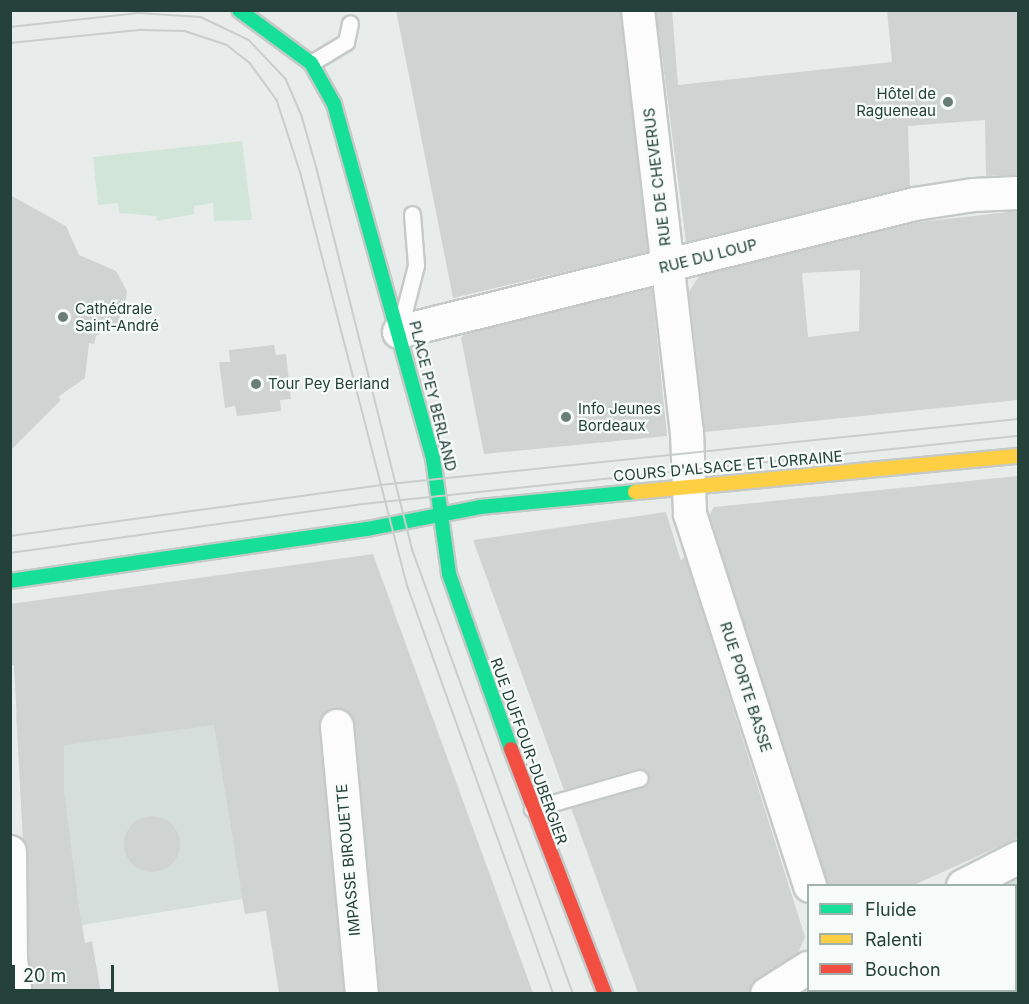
<!DOCTYPE html>
<meta charset="utf-8">
<style>
body{margin:0}
#map{position:relative;width:1029px;height:1004px;overflow:hidden;background:#e8edeb;font-family:Inter,sans-serif}
div>[style]{position:absolute}
.built>*{inset:0;background:#d6dedb}
.green>*{inset:0;background:#d1e6d8}
.building>*{inset:0;background:#cfd4d2}
.round{border-radius:50%}
.roads{filter:drop-shadow(2px 0 #c5cac8) drop-shadow(-2px 0 #c5cac8) drop-shadow(0 2px #c5cac8) drop-shadow(0 -2px #c5cac8)}
.lane>*{height:15px;margin:-7.5px;padding:0 7.5px;transform-origin:7.5px;border-radius:7.5px;background:#fcfcfc}
.street>*{height:32px;margin:-16px;padding:0 16px;transform-origin:16px;border-radius:16px;background:#fcfcfc}
.fast>*{height:14px;margin:-7px;padding:0 7px;transform-origin:7px;border-radius:7px;background:#16e098}
.slow>*{height:14px;margin:-7px;padding:0 7px;transform-origin:7px;border-radius:7px;background:#ffcf43}
.jam>*{height:14px;margin:-7px;padding:0 7px;transform-origin:7px;border-radius:7px;background:#f24e42}
.tram>*{height:1.5px;margin:-0.75px;padding:0 0.75px;transform-origin:0.75px;border-radius:0.75px;background:#c9cdcc}
.dots>*{width:16px;height:16px;translate:-50% -50%;box-sizing:border-box;border:3px solid #f7fbf9;border-radius:50%}
span{translate:-50% -50%;white-space:nowrap;text-align:center;line-height:1.15;-webkit-text-stroke:4.5px #f7fbf9;paint-order:stroke}
.poi-label{font-size:15px;color:#24423a}
.right{translate:-100% -50%;text-align:right}
.left{translate:0 -50%;text-align:left}
.street-label{font-size:15px;color:#24423a}
.frame{position:absolute;inset:0;border:12px solid #24423a;pointer-events:none}
.legend{position:absolute;left:807px;top:884px;width:210px;height:108px;box-sizing:border-box;background:#f7fbf9;border:2px solid #a3b1ad;margin:0;padding:8px 10px;list-style:none;font-size:18px;color:#24423a}
.legend li{display:flex;align-items:center;gap:12px;height:30px}
.legend b{width:30px;border:2px solid #a3b1ad}
.scale{position:absolute;left:12px;top:965px;width:102px;height:27px;box-sizing:border-box;border:3px solid #24423a;border-top:0;padding-left:8px;font-size:18px;line-height:21px;white-space:nowrap;color:#24423a;-webkit-text-stroke:4px #f7fbf9;paint-order:stroke}
</style>
<div id="map">
<div class="built">
<i style="clip-path:polygon(55px 711px,323px 729px,334px 873px,261px 881px,257px 912px,245px 914px,242px 899px,82px 925px,84px 943px,24px 953px,25px 875px,16px 715px)"></i>
<i style="clip-path:polygon(1018px 875px,1018px 993px,833px 994px,831px 991px,1016px 990px,1016px 886px,999px 885px)"></i>
</div>
<div class="green">
<i style="clip-path:polygon(242px 141px,252px 220px,214px 221px,213px 203px,194px 206px,194px 214px,157px 221px,156px 216px,119px 213px,118px 203px,98px 205px,93px 157px)"></i>
</div>
<div class="building">
<i style="clip-path:polygon(396px 10px,620px 10px,648px 252px,453px 298px)"></i>
<i style="clip-path:polygon(656px 10px,672px 10px,678px 85px,892px 62px,887px 10px,1018px 10px,1018px 175px,986px 176px,985px 120px,908px 126px,910px 187px,686px 242px)"></i>
<i style="clip-path:polygon(10px 195px,66px 226px,79px 255px,116px 271px,127px 291px,123px 321px,96px 336px,94px 344px,89px 343px,85px 378px,58px 397px,61px 400px,10px 451px)"></i>
<i style="clip-path:polygon(evenodd,1018px 211px,1018px 400px,705px 432px,689px 292px,699px 276px,919px 222px,1018px 211px,860px 270px,859px 331px,808px 337px,802px 273px,860px 270px)"></i>
<i style="clip-path:polygon(652px 288px,667px 436px,484px 454px,461px 338px,464px 334px)"></i>
<i style="clip-path:polygon(274px 345px,276px 355px,286px 354px,291px 399px,280px 400px,281px 411px,237px 416px,235px 406px,225px 408px,219px 362px,230px 362px,229px 350px)"></i>
<i style="clip-path:polygon(1018px 476px,1018px 838px,914px 885px,827px 885px,709px 516px,714px 507px)"></i>
<i style="clip-path:polygon(666px 512px,681px 561px,685px 556px,805px 937px,798px 953px,757px 979px,749px 993px,638px 993px,571px 808px,643px 787px,649px 775px,637px 769px,564px 790px,473px 540px)"></i>
<i style="clip-path:polygon(373px 554px,533px 993px,380px 993px,355px 724px,351px 715px,336px 708px,326px 712px,319px 728px,344px 993px,279px 993px,266px 911px,245px 914px,214px 725px,64px 745px,64px 792px,79px 907px,85px 943px,92px 941px,101px 993px,34px 993px,29px 959px,28px 852px,23px 841px,14px 665px,10px 665px,10px 604px)"></i>
<i class="round" style="left:124px;top:816px;width:56px;height:56px"></i>
</div>
<div class="roads">
<div class="lane">
<i style="left:311px;top:63px;width:41px;rotate:-31deg"></i>
<i style="left:346px;top:42px;width:19px;rotate:-78deg"></i>
<i style="left:402px;top:320px;width:57px;rotate:-75.7deg"></i>
<i style="left:416px;top:265px;width:51px;rotate:-94.5deg"></i>
<i style="left:532px;top:809px;width:112px;rotate:-16deg"></i>
</div>
<div class="street">
<i style="left:638px;top:10px;width:425px;rotate:83.4deg"></i>
<i style="left:687px;top:432px;width:82px;rotate:87.9deg"></i>
<i style="left:690px;top:514px;width:391px;rotate:72.1deg"></i>
<i style="left:399px;top:332px;width:532px;rotate:-13.93deg"></i>
<i style="left:915px;top:204px;width:60px;rotate:-8.7deg"></i>
<i style="left:974px;top:195px;width:44px;rotate:-2.6deg"></i>
<i style="left:337px;top:726px;width:269px;rotate:84.7deg"></i>
<i style="left:10px;top:852px;width:108px;rotate:89.5deg"></i>
<i style="left:11px;top:960px;width:34px;rotate:82deg"></i>
<i style="left:963px;top:886px;width:62px;rotate:-27deg"></i>
<i style="left:767px;top:994px;width:49px;rotate:-32.4deg"></i>
</div>
<div class="fast">
<i style="left:239px;top:10px;width:89px;rotate:36.4deg"></i>
<i style="left:311px;top:63px;width:47px;rotate:60.7deg"></i>
<i style="left:334px;top:104px;width:368px;rotate:74.4deg"></i>
<i style="left:433px;top:458px;width:117px;rotate:82.1deg"></i>
<i style="left:449px;top:574px;width:186px;rotate:70.5deg"></i>
<i style="left:10px;top:581px;width:361px;rotate:-8.3deg"></i>
<i style="left:367px;top:529px;width:115px;rotate:-11deg"></i>
<i style="left:480px;top:507px;width:156px;rotate:-5.5deg"></i>
</div>
<div class="slow">
<i style="left:635px;top:492px;width:385px;rotate:-5.4deg"></i>
</div>
<div class="jam">
<i style="left:511px;top:749px;width:262px;rotate:69deg"></i>
</div>
</div>
<div class="tram">
<i style="left:10px;top:27px;width:129px;rotate:-6.2deg"></i>
<i style="left:138px;top:13px;width:63px;rotate:3.6deg"></i>
<i style="left:201px;top:17px;width:53px;rotate:25.6deg"></i>
<i style="left:249px;top:40px;width:54px;rotate:46.5deg"></i>
<i style="left:286px;top:79px;width:40px;rotate:66.6deg"></i>
<i style="left:302px;top:116px;width:55px;rotate:74.2deg"></i>
<i style="left:317px;top:169px;width:394px;rotate:75.9deg"></i>
<i style="left:413px;top:551px;width:471px;rotate:70.1deg"></i>
<i style="left:10px;top:43px;width:132px;rotate:-5.7deg"></i>
<i style="left:141px;top:30px;width:44px;rotate:1.3deg"></i>
<i style="left:185px;top:31px;width:44px;rotate:18.4deg"></i>
<i style="left:227px;top:45px;width:29px;rotate:38deg"></i>
<i style="left:250px;top:63px;width:46px;rotate:53.9deg"></i>
<i style="left:277px;top:100px;width:78px;rotate:72deg"></i>
<i style="left:301px;top:174px;width:427px;rotate:75.5deg"></i>
<i style="left:408px;top:587px;width:432px;rotate:70.3deg"></i>
<i style="left:10px;top:536px;width:373px;rotate:-7.8deg"></i>
<i style="left:380px;top:485px;width:641px;rotate:-5.91deg"></i>
<i style="left:10px;top:553px;width:356px;rotate:-7.9deg"></i>
<i style="left:363px;top:504px;width:659px;rotate:-5.93deg"></i>
</div>
<div class="dots">
<i style="left:948px;top:102px;background:#697e78"></i>
<i style="left:63px;top:317px;background:#697e78"></i>
<i style="left:256px;top:384px;background:#697e78"></i>
<i style="left:566px;top:417px;background:#697e78"></i>
</div>
<div class="poi-label">
<span class="right" style="left:936px;top:102px">Hôtel de<br>Ragueneau</span>
<span class="left" style="left:75px;top:317px">Cathédrale<br>Saint-André</span>
<span class="left" style="left:268px;top:384px">Tour Pey Berland</span>
<span class="left" style="left:578px;top:417px">Info Jeunes<br>Bordeaux</span>
</div>
<div class="street-label">
<span style="left:657px;top:177px;rotate:-97deg">RUE DE CHEVERUS</span>
<span style="left:708px;top:256px;rotate:-14deg">RUE DU LOUP</span>
<span style="left:433px;top:396px;rotate:76deg">PLACE PEY BERLAND</span>
<span style="left:728px;top:466px;rotate:-5deg">COURS D'ALSACE ET LORRAINE</span>
<span style="left:746px;top:687px;rotate:72deg">RUE PORTE BASSE</span>
<span style="left:529px;top:751px;rotate:70deg">RUE DUFFOUR-DUBERGIER</span>
<span style="left:348px;top:860px;rotate:-95deg">IMPASSE BIROUETTE</span>
</div>
<div class="frame"></div>
<ul class="legend">
<li><b style="height:8px;background:#16e098"></b>Fluide</li>
<li><b style="height:8px;background:#ffcf43"></b>Ralenti</li>
<li><b style="height:8px;background:#f24e42"></b>Bouchon</li>
</ul>
<div class="scale">20 m</div>
</div>
